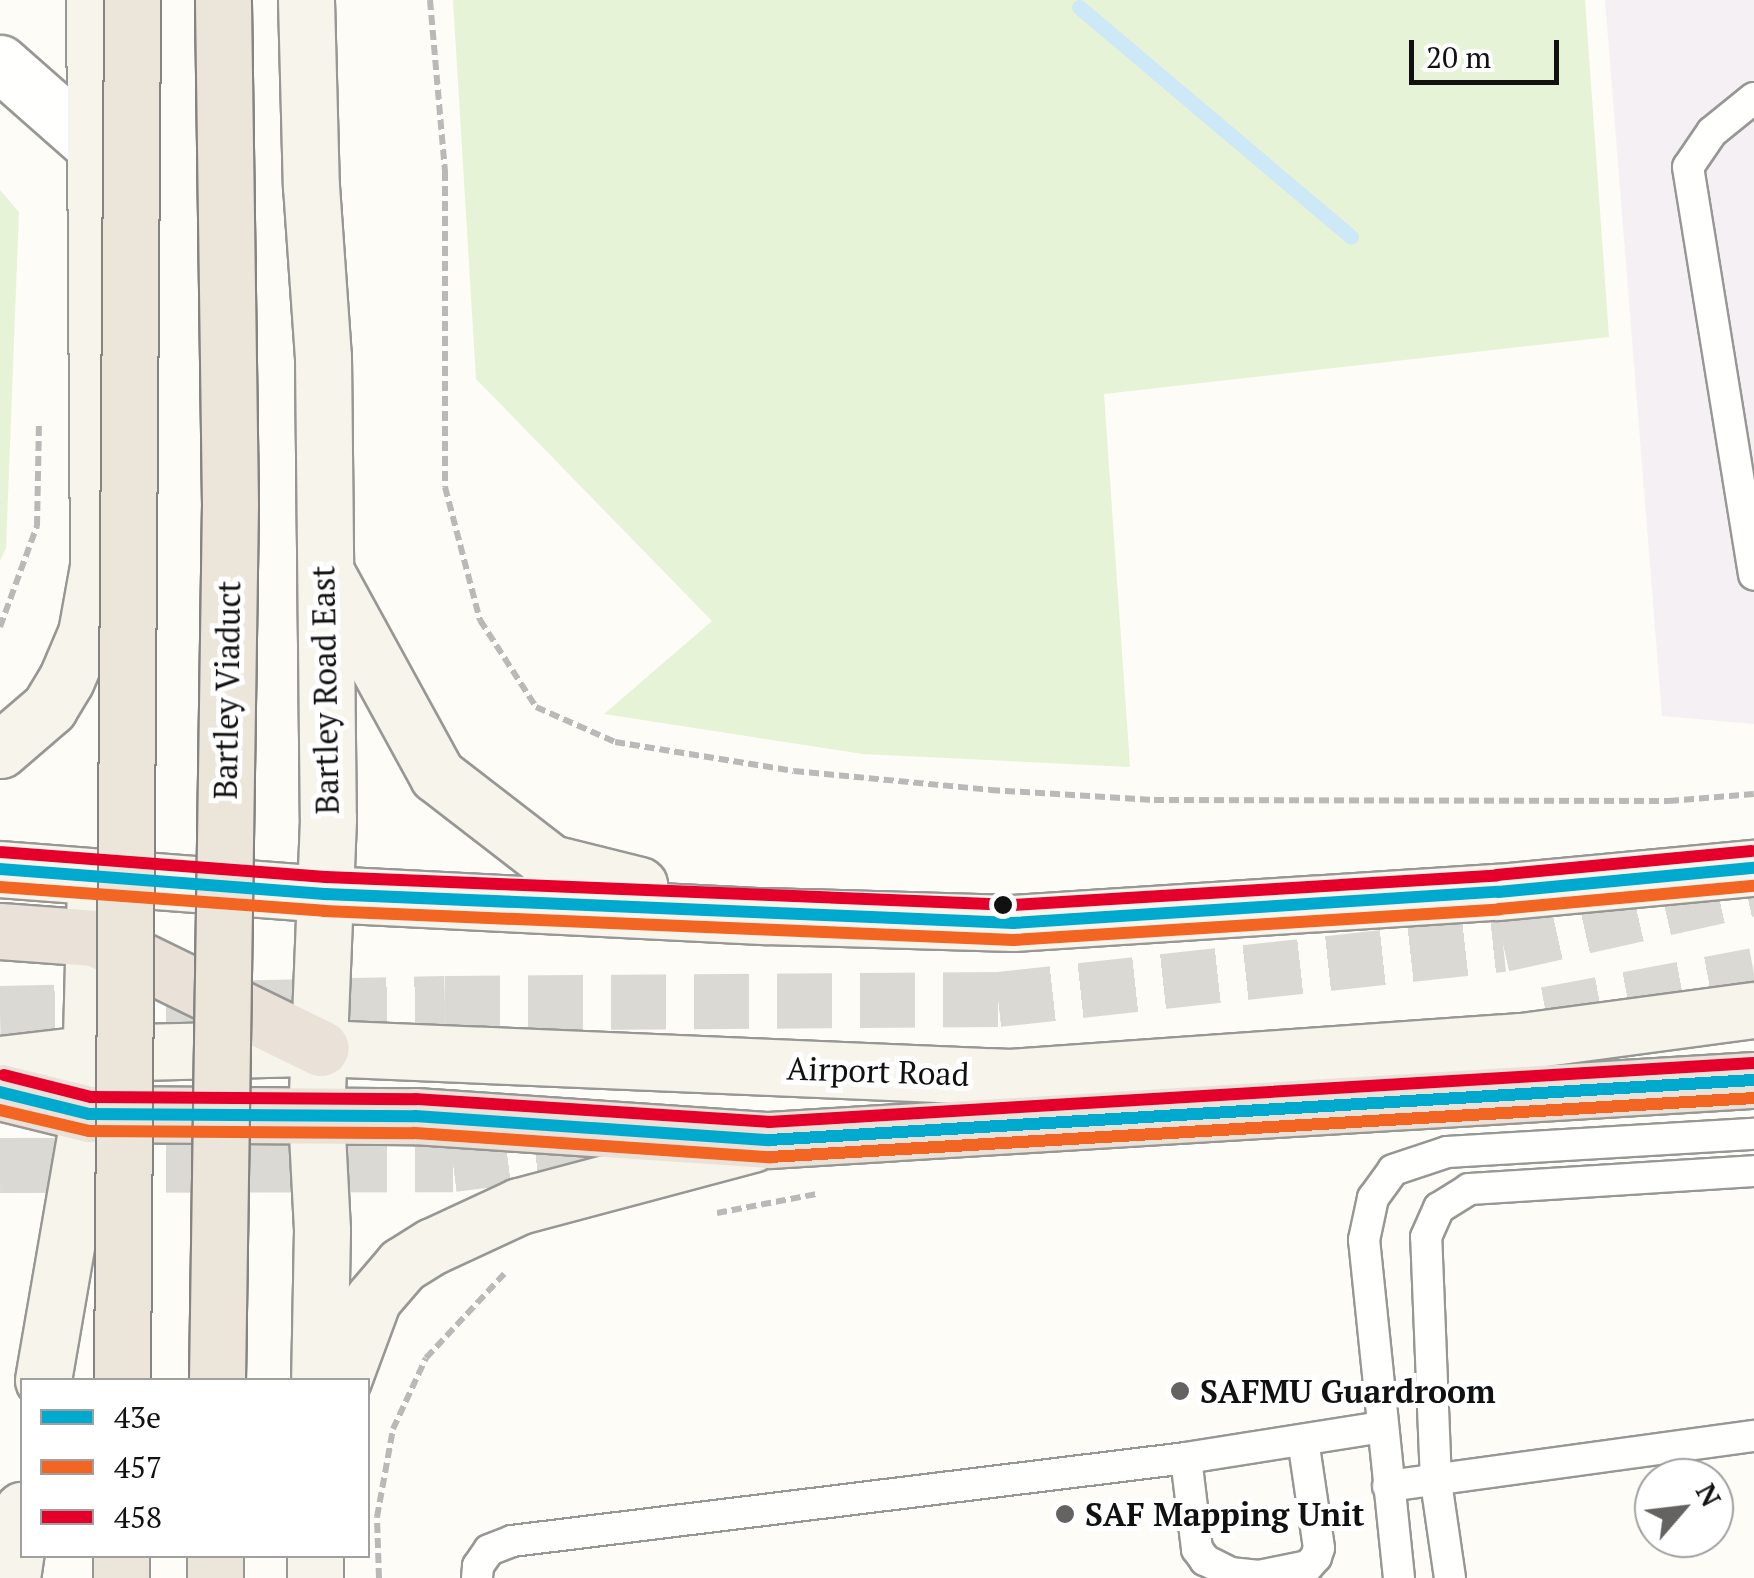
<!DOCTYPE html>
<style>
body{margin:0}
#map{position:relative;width:1754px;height:1578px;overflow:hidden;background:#fdfcf7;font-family:"PT Serif",serif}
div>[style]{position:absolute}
.industrial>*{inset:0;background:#f5f0f3}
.green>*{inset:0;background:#e7f3d7}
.stream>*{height:15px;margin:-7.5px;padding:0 7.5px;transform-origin:7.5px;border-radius:7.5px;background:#cde8f7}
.motorway-tunnel>*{height:55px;margin-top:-27.5px;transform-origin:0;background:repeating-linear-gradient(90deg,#dad9d4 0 55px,transparent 0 83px)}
.path>*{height:6px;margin-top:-3px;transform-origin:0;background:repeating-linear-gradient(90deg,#b9b9b8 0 10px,transparent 0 15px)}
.roads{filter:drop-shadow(2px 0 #979795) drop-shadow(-2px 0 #979795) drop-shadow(0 2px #979795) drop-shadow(0 -2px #979795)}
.service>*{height:30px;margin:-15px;padding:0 15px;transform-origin:15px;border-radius:15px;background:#fffffe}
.minor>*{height:55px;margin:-27.5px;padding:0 27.5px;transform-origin:27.5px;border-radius:27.5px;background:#fffffe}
.secondary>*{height:55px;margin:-27.5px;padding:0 27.5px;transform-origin:27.5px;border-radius:27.5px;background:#f6f4eb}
.trunk>*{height:55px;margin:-27.5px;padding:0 27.5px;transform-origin:27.5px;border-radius:27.5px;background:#ece5da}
.motorway>*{height:55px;margin:-27.5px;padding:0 27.5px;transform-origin:27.5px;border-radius:27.5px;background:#eae1d8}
.bridges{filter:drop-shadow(2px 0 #858482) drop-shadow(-2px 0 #858482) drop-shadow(0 2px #858482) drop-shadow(0 -2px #858482)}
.trunk-bridge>*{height:55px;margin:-27.5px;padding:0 27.5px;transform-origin:27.5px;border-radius:27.5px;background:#ece5da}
.bus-1>*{height:12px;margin:-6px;padding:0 6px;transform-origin:6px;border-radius:6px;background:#00a9ce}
.bus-2>*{height:12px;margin:-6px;padding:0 6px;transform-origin:6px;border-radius:6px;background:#f26522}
.bus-3>*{height:12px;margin:-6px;padding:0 6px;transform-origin:6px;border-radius:6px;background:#e4002b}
.dots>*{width:28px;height:28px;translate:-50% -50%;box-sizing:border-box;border:5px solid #fff;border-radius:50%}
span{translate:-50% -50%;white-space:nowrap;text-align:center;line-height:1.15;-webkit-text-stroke:10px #fff;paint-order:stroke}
.street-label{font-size:32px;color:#111}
.poi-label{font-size:32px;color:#111;font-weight:700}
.left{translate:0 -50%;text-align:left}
.legend{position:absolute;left:20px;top:1378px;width:350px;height:180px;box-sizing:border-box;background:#fff;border:2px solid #a0a0a0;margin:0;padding:12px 18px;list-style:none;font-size:30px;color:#111}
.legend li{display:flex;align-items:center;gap:20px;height:50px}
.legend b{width:50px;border:2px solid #a0a0a0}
.north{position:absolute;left:1634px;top:1458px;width:100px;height:100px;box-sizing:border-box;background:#fff;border:2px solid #a0a0a0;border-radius:50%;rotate:62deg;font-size:28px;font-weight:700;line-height:40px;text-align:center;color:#111}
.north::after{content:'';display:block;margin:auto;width:35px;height:45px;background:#646362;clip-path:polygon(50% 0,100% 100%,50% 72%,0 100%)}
.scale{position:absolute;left:1409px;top:40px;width:150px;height:45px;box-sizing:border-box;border:5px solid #111;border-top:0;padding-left:12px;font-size:30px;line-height:35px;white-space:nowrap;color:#111;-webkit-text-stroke:8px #fff;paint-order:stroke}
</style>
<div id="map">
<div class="industrial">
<i style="clip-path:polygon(1605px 0,1754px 0,1754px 724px,1662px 716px)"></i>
</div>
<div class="green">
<i style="clip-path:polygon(453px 0,1585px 0,1609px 337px,1104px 394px,1130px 767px,863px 754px,604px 714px,712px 621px,476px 379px)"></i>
<i style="clip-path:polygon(0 190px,19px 212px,6px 548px,0 561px)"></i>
</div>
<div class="stream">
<i style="left:1079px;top:7px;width:356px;rotate:40.2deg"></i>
</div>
<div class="motorway-tunnel">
<i style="left:0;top:1013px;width:445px;rotate:-1.3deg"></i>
<i style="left:445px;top:1003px;width:553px;rotate:-0.41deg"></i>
<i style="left:998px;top:999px;width:508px;rotate:-6.22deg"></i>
<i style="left:1503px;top:944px;width:257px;rotate:-12.6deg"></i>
<i style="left:1546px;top:1014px;width:212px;rotate:-10.6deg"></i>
<i style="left:0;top:1165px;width:453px;rotate:-0.1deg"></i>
<i style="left:453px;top:1164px;width:167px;rotate:-7.2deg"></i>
</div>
<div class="path">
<i style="left:430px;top:0;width:172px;rotate:85deg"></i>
<i style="left:445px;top:171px;width:316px;rotate:90deg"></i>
<i style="left:445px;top:487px;width:138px;rotate:75.3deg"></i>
<i style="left:480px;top:620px;width:103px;rotate:57.2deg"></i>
<i style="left:536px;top:707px;width:86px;rotate:23.9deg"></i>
<i style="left:615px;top:742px;width:181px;rotate:9.2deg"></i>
<i style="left:794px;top:771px;width:197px;rotate:5.5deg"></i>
<i style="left:990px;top:790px;width:164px;rotate:3.5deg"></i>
<i style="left:1154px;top:800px;width:515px;rotate:0.11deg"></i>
<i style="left:1669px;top:801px;width:85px;rotate:-4.7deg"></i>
<i style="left:0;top:627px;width:108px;rotate:-69.9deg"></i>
<i style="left:37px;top:526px;width:102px;rotate:-88.9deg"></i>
<i style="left:717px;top:1213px;width:102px;rotate:-10.8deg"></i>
<i style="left:379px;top:1578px;width:61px;rotate:-91.9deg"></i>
<i style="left:377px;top:1517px;width:89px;rotate:-79.7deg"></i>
<i style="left:393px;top:1429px;width:78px;rotate:-65.1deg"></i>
<i style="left:426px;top:1358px;width:115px;rotate:-47.1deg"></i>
</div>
<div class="roads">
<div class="service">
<i style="left:1754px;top:98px;width:54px;rotate:141deg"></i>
<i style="left:1712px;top:132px;width:42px;rotate:124.4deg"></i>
<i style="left:1688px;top:167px;width:413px;rotate:80.8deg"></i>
<i style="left:1186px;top:1458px;width:92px;rotate:83.1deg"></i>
<i style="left:1197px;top:1549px;width:14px;rotate:54deg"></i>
<i style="left:1205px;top:1560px;width:28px;rotate:27deg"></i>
<i style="left:1230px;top:1573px;width:29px;rotate:6deg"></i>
<i style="left:1259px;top:1576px;width:50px;rotate:-11.5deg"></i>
<i style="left:1308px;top:1566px;width:12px;rotate:-48deg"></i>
<i style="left:1316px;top:1557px;width:9px;rotate:-72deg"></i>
<i style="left:1319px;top:1548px;width:109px;rotate:-98.4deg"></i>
<i style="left:1388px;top:1486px;width:369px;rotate:-7.8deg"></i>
<i style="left:477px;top:1578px;width:12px;rotate:-85deg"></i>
<i style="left:478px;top:1566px;width:19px;rotate:-55deg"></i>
<i style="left:489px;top:1550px;width:25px;rotate:-21deg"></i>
<i style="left:512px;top:1541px;width:679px;rotate:-7.02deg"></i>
<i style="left:1186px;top:1458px;width:197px;rotate:-9deg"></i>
<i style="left:1399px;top:1578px;width:340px;rotate:-95.9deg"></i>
<i style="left:1364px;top:1240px;width:43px;rotate:-77.9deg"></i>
<i style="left:1373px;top:1198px;width:34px;rotate:-54deg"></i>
<i style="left:1393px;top:1170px;width:57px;rotate:-18.4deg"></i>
<i style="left:1447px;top:1152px;width:308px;rotate:-3.4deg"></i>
<i style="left:1450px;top:1578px;width:97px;rotate:-98.3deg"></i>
<i style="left:1436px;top:1482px;width:245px;rotate:-92.3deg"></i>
<i style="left:1426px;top:1237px;width:32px;rotate:-66deg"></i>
<i style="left:1439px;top:1208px;width:36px;rotate:-32deg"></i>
<i style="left:1469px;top:1189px;width:286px;rotate:-3.6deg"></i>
</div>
<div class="minor">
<i style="left:0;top:63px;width:125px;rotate:41.4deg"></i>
</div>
<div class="secondary">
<i style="left:306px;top:0;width:186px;rotate:88.5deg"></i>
<i style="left:311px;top:186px;width:171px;rotate:86deg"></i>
<i style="left:323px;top:357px;width:462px;rotate:89.4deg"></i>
<i style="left:328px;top:819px;width:296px;rotate:92.3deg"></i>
<i style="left:316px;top:1115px;width:115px;rotate:87deg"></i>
<i style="left:322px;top:1230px;width:150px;rotate:91.1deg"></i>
<i style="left:327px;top:574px;width:229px;rotate:61.3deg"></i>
<i style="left:437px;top:775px;width:144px;rotate:37.7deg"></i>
<i style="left:551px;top:863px;width:91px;rotate:14deg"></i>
<i style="left:0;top:750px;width:65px;rotate:-40.6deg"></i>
<i style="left:49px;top:708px;width:33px;rotate:-59deg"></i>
<i style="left:66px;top:680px;width:51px;rotate:-66.9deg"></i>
<i style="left:86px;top:633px;width:68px;rotate:-79.8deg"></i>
<i style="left:98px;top:566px;width:566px;rotate:-90.4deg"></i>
<i style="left:0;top:869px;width:326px;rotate:4.4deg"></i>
<i style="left:325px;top:894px;width:442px;rotate:2.9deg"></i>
<i style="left:766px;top:916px;width:247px;rotate:1.6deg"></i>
<i style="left:1013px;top:923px;width:486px;rotate:-3.7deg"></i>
<i style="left:1498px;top:892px;width:257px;rotate:-5.4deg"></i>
<i style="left:0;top:1064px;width:94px;rotate:-6.7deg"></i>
<i style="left:93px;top:1053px;width:228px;rotate:-1.3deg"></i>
<i style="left:321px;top:1048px;width:690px;rotate:2.41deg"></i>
<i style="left:1010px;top:1077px;width:512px;rotate:-4.03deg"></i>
<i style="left:1521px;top:1041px;width:235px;rotate:-7.6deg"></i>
<i style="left:43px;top:1380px;width:270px;rotate:-80.2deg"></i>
<i style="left:89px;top:1114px;width:222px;rotate:-88.5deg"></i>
<i style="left:343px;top:1380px;width:86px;rotate:-69.7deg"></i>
<i style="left:373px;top:1299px;width:45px;rotate:-49.5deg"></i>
<i style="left:402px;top:1265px;width:36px;rotate:-32deg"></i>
<i style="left:433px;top:1246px;width:95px;rotate:-24.9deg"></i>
<i style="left:519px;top:1206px;width:241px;rotate:-14.9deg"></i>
<i style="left:12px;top:1578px;width:69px;rotate:-81.6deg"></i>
<i style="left:315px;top:1578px;width:22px;rotate:-90deg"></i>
</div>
<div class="trunk">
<i style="left:121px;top:1578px;width:22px;rotate:-90deg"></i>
<i style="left:215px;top:1578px;width:22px;rotate:-90deg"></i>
</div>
<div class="motorway">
<i style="left:0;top:931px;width:95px;rotate:4.2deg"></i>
<i style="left:95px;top:938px;width:251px;rotate:26deg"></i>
<i style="left:0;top:1092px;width:92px;rotate:13.9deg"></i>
<i style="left:89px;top:1114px;width:326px;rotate:0.4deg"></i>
<i style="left:415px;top:1116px;width:355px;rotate:3.9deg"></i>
<i style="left:769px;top:1140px;width:987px;rotate:-3.49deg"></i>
</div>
</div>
<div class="bridges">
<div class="trunk-bridge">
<i style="left:122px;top:1380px;width:1380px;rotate:-89.58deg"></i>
<i style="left:217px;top:1380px;width:876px;rotate:-89.15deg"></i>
<i style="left:230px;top:504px;width:504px;rotate:-90.8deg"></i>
</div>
</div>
<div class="bus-1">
<i style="left:0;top:869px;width:326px;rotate:4.4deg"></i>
<i style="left:325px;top:894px;width:689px;rotate:2.41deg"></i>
<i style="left:1013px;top:923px;width:486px;rotate:-3.7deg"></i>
<i style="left:1498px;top:892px;width:257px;rotate:-5.4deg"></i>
<i style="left:0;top:1092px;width:92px;rotate:13.9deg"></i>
<i style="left:89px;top:1114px;width:326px;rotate:0.4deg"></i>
<i style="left:415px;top:1116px;width:355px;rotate:3.9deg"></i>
<i style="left:769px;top:1140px;width:987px;rotate:-3.49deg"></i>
</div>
<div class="bus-2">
<i style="left:0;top:887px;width:325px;rotate:4.2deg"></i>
<i style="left:324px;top:911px;width:690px;rotate:2.41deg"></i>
<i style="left:1013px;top:940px;width:487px;rotate:-3.6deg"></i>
<i style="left:1499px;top:909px;width:256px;rotate:-5.2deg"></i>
<i style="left:0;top:1110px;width:91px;rotate:13.3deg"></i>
<i style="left:89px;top:1131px;width:325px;rotate:0.4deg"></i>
<i style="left:414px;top:1133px;width:357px;rotate:3.9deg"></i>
<i style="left:770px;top:1157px;width:986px;rotate:-3.43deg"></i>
</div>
<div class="bus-3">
<i style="left:1px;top:852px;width:326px;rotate:4.4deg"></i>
<i style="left:326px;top:877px;width:688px;rotate:2.33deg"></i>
<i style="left:1013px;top:905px;width:485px;rotate:-3.5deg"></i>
<i style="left:1497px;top:875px;width:256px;rotate:-5.4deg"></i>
<i style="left:4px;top:1075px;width:90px;rotate:14.2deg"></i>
<i style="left:91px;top:1097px;width:325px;rotate:0.4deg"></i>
<i style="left:416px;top:1099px;width:354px;rotate:3.7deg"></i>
<i style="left:769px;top:1122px;width:986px;rotate:-3.43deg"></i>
</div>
<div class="dots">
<i style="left:1003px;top:905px;background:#111"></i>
<i style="left:1180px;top:1391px;background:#646362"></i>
<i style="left:1065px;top:1514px;background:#646362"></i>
</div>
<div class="street-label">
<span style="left:227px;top:690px;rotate:-89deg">Bartley Viaduct</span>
<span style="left:325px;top:690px;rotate:-91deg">Bartley Road East</span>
<span style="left:878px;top:1071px;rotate:2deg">Airport Road</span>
</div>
<div class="poi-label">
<span class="left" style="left:1200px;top:1391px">SAFMU Guardroom</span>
<span class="left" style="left:1085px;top:1514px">SAF Mapping Unit</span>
</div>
<ul class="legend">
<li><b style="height:12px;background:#00a9ce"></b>43e</li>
<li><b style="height:12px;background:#f26522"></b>457</li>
<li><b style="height:12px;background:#e4002b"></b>458</li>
</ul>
<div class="north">N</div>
<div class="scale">20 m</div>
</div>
